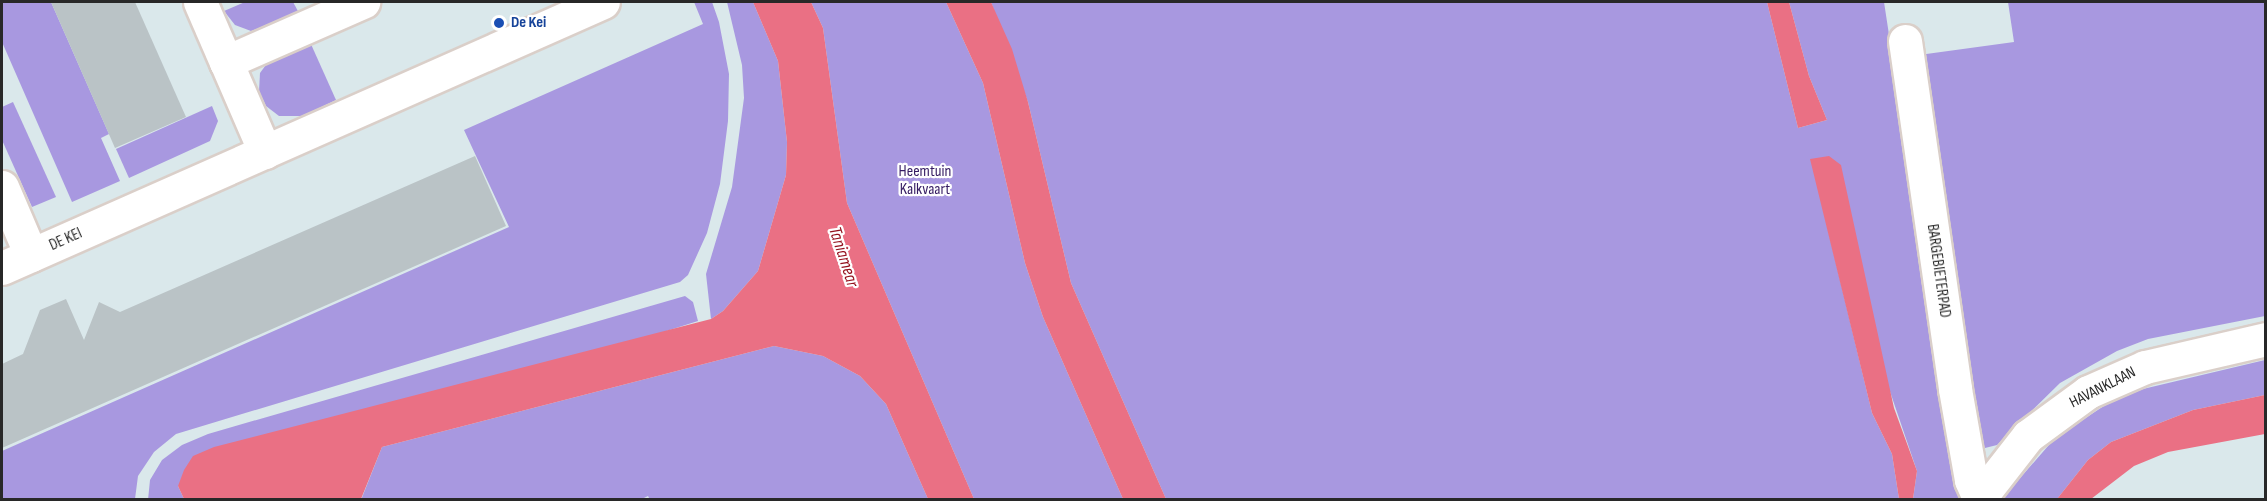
<!DOCTYPE html>
<style>
body{margin:0}
#map{position:relative;width:2267px;height:501px;overflow:hidden;background:#dae8eb;font-family:"Sofia Sans Condensed",sans-serif}
div>[style]{position:absolute}
.green>*{inset:0;background:#a898e0}
.water>*{inset:0;background:#ea7084}
.building>*{inset:0;background:#bac3c6}
.roads{filter:drop-shadow(2px 0 #dacfc9) drop-shadow(-2px 0 #dacfc9) drop-shadow(0 2px #dacfc9) drop-shadow(0 -2px #dacfc9)}
.minor>*{height:33px;margin:-16.5px;padding:0 16.5px;transform-origin:16.5px;border-radius:16.5px;background:#fff}
.dots>*{width:16px;height:16px;translate:-50% -50%;box-sizing:border-box;border:3px solid #fff;border-radius:50%}
span{translate:-50% -50%;white-space:nowrap;text-align:center;line-height:1.15;-webkit-text-stroke:4.5px #fff;paint-order:stroke}
.transit-label{font-size:16px;color:#164399;font-weight:700}
.left{translate:0 -50%;text-align:left}
.park-label{font-size:16px;color:#351c62}
.street-label{font-size:16px;color:#282828}
.water-label{font-size:18px;color:#94111d;font-style:italic}
.frame{position:absolute;inset:0;border:3px solid #282828;pointer-events:none}
</style>
<div id="map">
<div class="green">
<i style="clip-path:polygon(2px 2px,51px 2px,109px 134px,101px 138px,120px 181px,72px 202px,2px 42px)"></i>
<i style="clip-path:polygon(245px 2px,293px 2px,299px 13px,251px 31px,235px 25px,224px 11px)"></i>
<i style="clip-path:polygon(694px 2px,712px 2px,719px 22px,729px 74px,728px 121px,720px 184px,707px 233px,688px 275px,680px 282px,176px 434px,154px 452px,138px 476px,135px 499px,2px 499px,2px 451px,509px 227px,464px 130px,703px 24px)"></i>
<i style="clip-path:polygon(727px 2px,753px 2px,778px 61px,787px 142px,786px 175px,758px 271px,723px 311px,711px 319px,706px 274px,732px 187px,744px 98px,742px 65px)"></i>
<i style="clip-path:polygon(811px 2px,946px 2px,983px 83px,1025px 263px,1043px 317px,1123px 499px,974px 499px,847px 203px,823px 28px)"></i>
<i style="clip-path:polygon(991px 2px,1767px 2px,1798px 128px,1827px 120px,1809px 76px,1789px 2px,1884px 2px,1960px 499px,1913px 499px,1917px 471px,1811px 159px,1872px 413px,1892px 454px,1899px 499px,1166px 499px,1071px 283px,1028px 102px)"></i>
<i style="clip-path:polygon(2008px 2px,2265px 2px,2265px 316px,2148px 339px,2117px 351px,2060px 383px,1997px 445px,1981px 449px,1919px 55px,2014px 42px)"></i>
<i style="clip-path:polygon(310px 42px,336px 100px,303px 116px,279px 116px,266px 106px,259px 92px,260px 73px,271px 58px)"></i>
<i style="clip-path:polygon(13px 102px,56px 197px,32px 207px,2px 140px,2px 107px)"></i>
<i style="clip-path:polygon(212px 106px,218px 121px,210px 141px,129px 178px,116px 149px)"></i>
<i style="clip-path:polygon(685px 296px,693px 302px,698px 321px,178px 486px,184px 499px,148px 500px,150px 480px,162px 460px,182px 445px,208px 434px)"></i>
<i style="clip-path:polygon(774px 346px,823px 356px,860px 376px,886px 404px,928px 499px,650px 500px,648px 496px,640px 500px,361px 500px,382px 447px)"></i>
<i style="clip-path:polygon(2265px 360px,2265px 395px,2193px 410px,2111px 442px,2088px 460px,2057px 499px,2001px 500px,2055px 438px,2107px 404px,2143px 389px)"></i>
</div>
<div class="water">
<i style="clip-path:polygon(753px 2px,811px 2px,823px 28px,847px 203px,974px 499px,928px 499px,886px 404px,860px 376px,823px 356px,774px 346px,382px 447px,361px 499px,184px 499px,178px 486px,184px 470px,193px 456px,214px 447px,711px 319px,723px 311px,758px 271px,786px 175px,787px 142px,778px 61px)"></i>
<i style="clip-path:polygon(946px 2px,991px 2px,1012px 49px,1028px 102px,1071px 283px,1166px 499px,1123px 499px,1043px 317px,1025px 263px,983px 83px)"></i>
<i style="clip-path:polygon(1767px 2px,1789px 2px,1809px 76px,1827px 120px,1798px 128px)"></i>
<i style="clip-path:polygon(1829px 156px,1841px 165px,1894px 408px,1917px 471px,1913px 499px,1899px 499px,1892px 454px,1872px 413px,1810px 159px)"></i>
<i style="clip-path:polygon(2265px 395px,2265px 434px,2168px 452px,2134px 466px,2091px 499px,2057px 499px,2088px 460px,2111px 442px,2193px 410px)"></i>
</div>
<div class="building">
<i style="clip-path:polygon(51px 2px,135px 2px,186px 117px,115px 148px)"></i>
<i style="clip-path:polygon(475px 156px,506px 226px,2px 448px,2px 364px,23px 354px,40px 310px,66px 299px,84px 340px,99px 302px,120px 312px)"></i>
</div>
<div class="roads">
<div class="minor">
<i style="left:200px;top:2px;width:65px;rotate:66.6deg"></i>
<i style="left:1905px;top:41px;width:352px;rotate:81.8deg"></i>
<i style="left:1955px;top:389px;width:92px;rotate:80deg"></i>
<i style="left:1971px;top:480px;width:20px;rotate:66deg"></i>
<i style="left:265px;top:152px;width:98px;rotate:-113.4deg"></i>
<i style="left:226px;top:62px;width:150px;rotate:-23.7deg"></i>
<i style="left:2px;top:187px;width:74px;rotate:66.9deg"></i>
<i style="left:2px;top:268px;width:657px;rotate:-23.87deg"></i>
<i style="left:1978px;top:500px;width:81px;rotate:-52deg"></i>
<i style="left:2028px;top:436px;width:74px;rotate:-36.3deg"></i>
<i style="left:2088px;top:392px;width:62px;rotate:-23.7deg"></i>
<i style="left:2145px;top:367px;width:124px;rotate:-13deg"></i>
</div>
</div>
<div class="dots">
<i style="left:499px;top:23px;background:#1a4fb4"></i>
</div>
<div class="transit-label">
<span class="left" style="left:511px;top:23px">De Kei</span>
</div>
<div class="park-label">
<span style="left:925px;top:181px">Heemtuin<br>Kalkvaart</span>
</div>
<div class="street-label">
<span style="left:66px;top:240px;rotate:-24deg">DE KEI</span>
<span style="left:1938px;top:271px;rotate:82deg">BARGEBIETERPAD</span>
<span style="left:2103px;top:388px;rotate:-27deg">HAVANKLAAN</span>
</div>
<div class="water-label">
<span style="left:843px;top:257px;rotate:72deg">Taniamear</span>
</div>
<div class="frame"></div>
</div>
